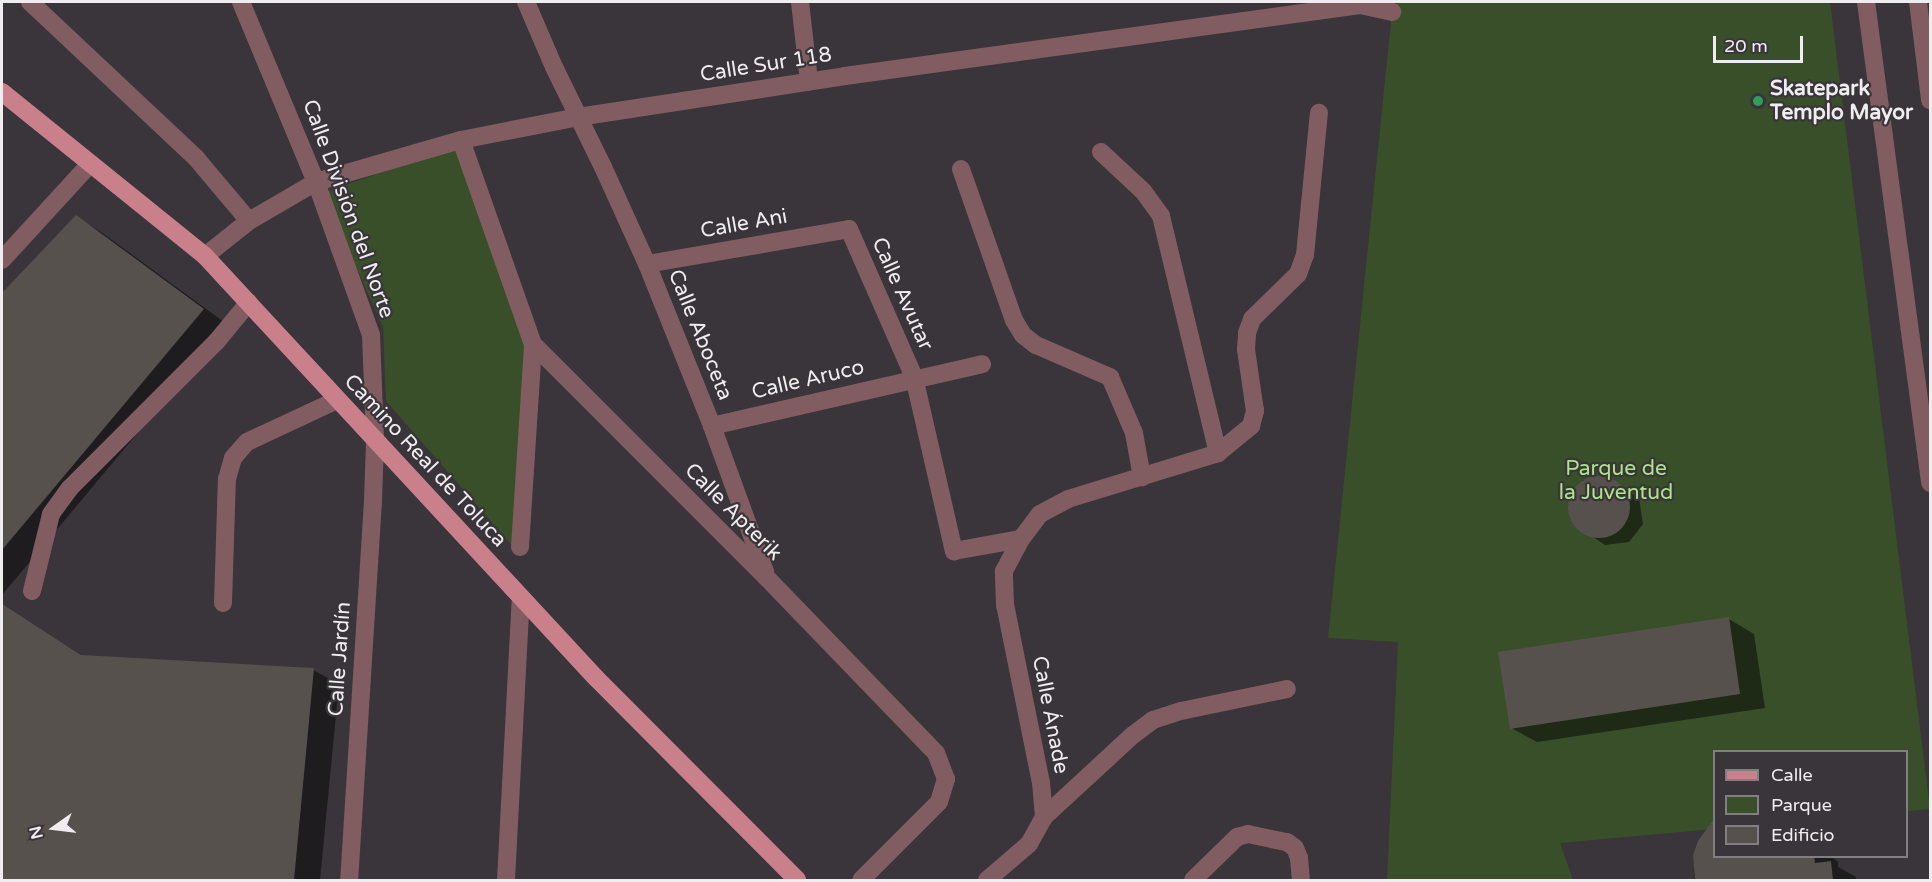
<!DOCTYPE html>
<meta charset="utf-8">
<style>
body{margin:0}
#map{position:relative;width:1932px;height:882px;overflow:hidden;background:#39353a;font-family:"Varela Round",sans-serif}
div>[style]{position:absolute}
.green>*{inset:0;background:#394f2a}
.shadow>*{inset:0;background:#0007}
.building>*{inset:0;background:#57514d}
.round{border-radius:50%}
.minor>*{height:18px;margin:-9px;padding:0 9px;transform-origin:9px;border-radius:9px;background:#815d61}
.major>*{height:18px;margin:-9px;padding:0 9px;transform-origin:9px;border-radius:9px;background:#c9808a}
.dots>*{width:16px;height:16px;translate:-50% -50%;box-sizing:border-box;border:3px solid #39353a;border-radius:50%}
span{translate:-50% -50%;white-space:nowrap;text-align:center;line-height:1.15;-webkit-text-stroke:4.5px #39353a;paint-order:stroke}
.street-label{font-size:21px;color:#f0edf0}
.poi-label{font-size:21px;color:#f0edf0;font-weight:700}
.left{translate:0 -50%;text-align:left}
.park-label{font-size:21px;color:#ace486}
.frame{position:absolute;inset:0;border:3px solid #f0edf0;pointer-events:none}
.legend{position:absolute;left:1713px;top:750px;width:195px;height:108px;box-sizing:border-box;background:#39353a;border:2px solid #827f83;margin:0;padding:8px 10px;list-style:none;font-size:18px;color:#f0edf0}
.legend li{display:flex;align-items:center;gap:12px;height:30px}
.legend b{width:30px;border:2px solid #827f83}
.north{position:absolute;left:24px;top:798px;width:60px;height:60px;-webkit-text-stroke:4px #39353a;paint-order:stroke;rotate:256deg;font-size:16px;font-weight:700;line-height:24px;text-align:center;color:#f0edf0}
.north::after{content:'';display:block;margin:auto;width:21px;height:27px;background:#f0edf0;clip-path:polygon(50% 0,100% 100%,50% 72%,0 100%)}
.scale{position:absolute;left:1713px;top:36px;width:90px;height:27px;box-sizing:border-box;border:3px solid #f0edf0;border-top:0;padding-left:8px;font-size:18px;line-height:21px;white-space:nowrap;color:#f0edf0;-webkit-text-stroke:4px #39353a;paint-order:stroke}
</style>
<div id="map">
<div class="green">
<i style="clip-path:polygon(1398px 2px,1830px 2px,1930px 809px,1907px 811px,1906px 752px,1714px 752px,1714px 829px,1560px 843px,1573px 880px,1387px 880px,1398px 642px,1328px 638px,1392px 12px)"></i>
<i style="clip-path:polygon(457px 146px,527px 343px,515px 549px,386px 401px,383px 327px,323px 193px)"></i>
</div>
<div class="shadow">
<i style="clip-path:polygon(76px 217px,101px 232px,228px 325px,2px 595px,2px 296px)"></i>
<i style="clip-path:polygon(1607px 477px,1639px 498px,1643px 524px,1629px 542px,1605px 545px,1574px 524px,1570px 498px,1583px 480px)"></i>
<i style="clip-path:polygon(2px 605px,83px 656px,313px 670px,339px 684px,320px 880px,2px 880px)"></i>
<i style="clip-path:polygon(1729px 619px,1754px 634px,1765px 708px,1537px 742px,1511px 728px)"></i>
<i style="clip-path:polygon(1714px 821px,1714px 856px,1831px 856px,1838px 862px,1838px 867px,1856px 877px,1856px 880px,1694px 880px,1695px 856px)"></i>
</div>
<div class="building">
<i style="clip-path:polygon(76px 215px,204px 309px,2px 550px,2px 293px)"></i>
<i class="round" style="left:1568px;top:476px;width:62px;height:62px"></i>
<i style="clip-path:polygon(2px 604px,81px 655px,314px 668px,294px 880px,2px 880px)"></i>
<i style="clip-path:polygon(1729px 617px,1740px 694px,1510px 729px,1498px 652px)"></i>
<i style="clip-path:polygon(1714px 819px,1714px 856px,1814px 856px,1815px 863px,1831px 861px,1833px 880px,1695px 880px,1693px 855px,1698px 841px)"></i>
</div>
<div class="minor">
<i style="left:30px;top:2px;width:228px;rotate:43.2deg"></i>
<i style="left:196px;top:158px;width:82px;rotate:49.9deg"></i>
<i style="left:241px;top:2px;width:195px;rotate:67.4deg"></i>
<i style="left:316px;top:182px;width:163px;rotate:70.2deg"></i>
<i style="left:371px;top:335px;width:106px;rotate:87.8deg"></i>
<i style="left:375px;top:441px;width:60px;rotate:91.9deg"></i>
<i style="left:373px;top:501px;width:380px;rotate:93.6deg"></i>
<i style="left:526px;top:2px;width:71px;rotate:66.7deg"></i>
<i style="left:554px;top:67px;width:111px;rotate:63.9deg"></i>
<i style="left:603px;top:167px;width:107px;rotate:65.6deg"></i>
<i style="left:647px;top:264px;width:175px;rotate:68.1deg"></i>
<i style="left:712px;top:426px;width:155px;rotate:70deg"></i>
<i style="left:800px;top:2px;width:80px;rotate:83.5deg"></i>
<i style="left:1866px;top:2px;width:485px;rotate:82.4deg"></i>
<i style="left:1918px;top:2px;width:99px;rotate:83deg"></i>
<i style="left:461px;top:140px;width:216px;rotate:70.6deg"></i>
<i style="left:533px;top:344px;width:330px;rotate:45deg"></i>
<i style="left:766px;top:577px;width:245px;rotate:46deg"></i>
<i style="left:936px;top:753px;width:28px;rotate:69deg"></i>
<i style="left:946px;top:779px;width:24px;rotate:107deg"></i>
<i style="left:939px;top:802px;width:110px;rotate:135deg"></i>
<i style="left:1101px;top:152px;width:57px;rotate:42.9deg"></i>
<i style="left:1143px;top:191px;width:31px;rotate:54deg"></i>
<i style="left:1161px;top:216px;width:244px;rotate:76.5deg"></i>
<i style="left:961px;top:169px;width:160px;rotate:70.7deg"></i>
<i style="left:1014px;top:320px;width:17px;rotate:59deg"></i>
<i style="left:1023px;top:335px;width:16px;rotate:38deg"></i>
<i style="left:1036px;top:345px;width:81px;rotate:23.4deg"></i>
<i style="left:1110px;top:377px;width:61px;rotate:66.8deg"></i>
<i style="left:1134px;top:433px;width:45px;rotate:79.7deg"></i>
<i style="left:205px;top:256px;width:56px;rotate:-38.5deg"></i>
<i style="left:249px;top:221px;width:78px;rotate:-30.2deg"></i>
<i style="left:316px;top:182px;width:151px;rotate:-16.2deg"></i>
<i style="left:461px;top:140px;width:119px;rotate:-11.1deg"></i>
<i style="left:578px;top:117px;width:270px;rotate:-8.7deg"></i>
<i style="left:845px;top:76px;width:520px;rotate:-7.85deg"></i>
<i style="left:1360px;top:5px;width:33px;rotate:12deg"></i>
<i style="left:2px;top:260px;width:130px;rotate:-47.5deg"></i>
<i style="left:647px;top:264px;width:205px;rotate:-9.8deg"></i>
<i style="left:849px;top:229px;width:162px;rotate:66.3deg"></i>
<i style="left:914px;top:377px;width:179px;rotate:77.1deg"></i>
<i style="left:954px;top:551px;width:68px;rotate:-10.2deg"></i>
<i style="left:712px;top:426px;width:277px;rotate:-12.9deg"></i>
<i style="left:520px;top:547px;width:203px;rotate:-86.3deg"></i>
<i style="left:32px;top:591px;width:79px;rotate:-76.1deg"></i>
<i style="left:51px;top:514px;width:32px;rotate:-54deg"></i>
<i style="left:70px;top:488px;width:208px;rotate:-45deg"></i>
<i style="left:217px;top:341px;width:50px;rotate:-50.6deg"></i>
<i style="left:223px;top:603px;width:124px;rotate:-88.2deg"></i>
<i style="left:227px;top:479px;width:22px;rotate:-74deg"></i>
<i style="left:233px;top:458px;width:21px;rotate:-49deg"></i>
<i style="left:247px;top:442px;width:99px;rotate:-25deg"></i>
<i style="left:1044px;top:817px;width:121px;rotate:-42.7deg"></i>
<i style="left:1133px;top:735px;width:25px;rotate:-37deg"></i>
<i style="left:1153px;top:720px;width:29px;rotate:-18deg"></i>
<i style="left:1181px;top:711px;width:108px;rotate:-11.7deg"></i>
<i style="left:506px;top:880px;width:283px;rotate:-87deg"></i>
<i style="left:987px;top:880px;width:55px;rotate:-40.6deg"></i>
<i style="left:1029px;top:844px;width:31px;rotate:-61deg"></i>
<i style="left:1044px;top:817px;width:34px;rotate:-95deg"></i>
<i style="left:1041px;top:783px;width:182px;rotate:-101.4deg"></i>
<i style="left:1005px;top:605px;width:34px;rotate:-92deg"></i>
<i style="left:1004px;top:571px;width:36px;rotate:-62deg"></i>
<i style="left:1021px;top:539px;width:31px;rotate:-53deg"></i>
<i style="left:1040px;top:514px;width:32px;rotate:-28deg"></i>
<i style="left:1068px;top:499px;width:157px;rotate:-17deg"></i>
<i style="left:1218px;top:453px;width:43px;rotate:-39.3deg"></i>
<i style="left:1251px;top:426px;width:16px;rotate:-75deg"></i>
<i style="left:1255px;top:411px;width:63px;rotate:-98.3deg"></i>
<i style="left:1246px;top:349px;width:16px;rotate:-86deg"></i>
<i style="left:1247px;top:333px;width:15px;rotate:-70deg"></i>
<i style="left:1252px;top:319px;width:64px;rotate:-44.4deg"></i>
<i style="left:1298px;top:274px;width:20px;rotate:-70deg"></i>
<i style="left:1305px;top:255px;width:143px;rotate:-84.4deg"></i>
<i style="left:1193px;top:880px;width:62px;rotate:-44.3deg"></i>
<i style="left:1237px;top:837px;width:11px;rotate:-15deg"></i>
<i style="left:1248px;top:834px;width:40px;rotate:12deg"></i>
<i style="left:1287px;top:842px;width:10px;rotate:37deg"></i>
<i style="left:1295px;top:848px;width:11px;rotate:68deg"></i>
<i style="left:1299px;top:858px;width:22px;rotate:85deg"></i>
</div>
<div class="major">
<i style="left:2px;top:92px;width:261px;rotate:38.9deg"></i>
<i style="left:205px;top:256px;width:575px;rotate:47.18deg"></i>
<i style="left:596px;top:678px;width:285px;rotate:45.1deg"></i>
</div>
<div class="dots">
<i style="left:1758px;top:101px;background:#2e9e5b"></i>
</div>
<div class="street-label">
<span style="left:766px;top:65px;rotate:-9deg">Calle Sur 118</span>
<span style="left:348px;top:209px;rotate:70deg">Calle División del Norte</span>
<span style="left:744px;top:224px;rotate:-10deg">Calle Ani</span>
<span style="left:902px;top:294px;rotate:66deg">Calle Avutar</span>
<span style="left:700px;top:335px;rotate:68deg">Calle Aboceta</span>
<span style="left:808px;top:380px;rotate:-13deg">Calle Aruco</span>
<span style="left:425px;top:461px;rotate:47deg">Camino Real de Toluca</span>
<span style="left:733px;top:512px;rotate:45deg">Calle Apterik</span>
<span style="left:340px;top:659px;rotate:-86deg">Calle Jardín</span>
<span style="left:1050px;top:715px;rotate:79deg">Calle Ánade</span>
</div>
<div class="poi-label">
<span class="left" style="left:1770px;top:101px">Skatepark<br>Templo Mayor</span>
</div>
<div class="park-label">
<span style="left:1616px;top:481px">Parque de<br>la Juventud</span>
</div>
<div class="frame"></div>
<ul class="legend">
<li><b style="height:8px;background:#c9808a"></b>Calle</li>
<li><b style="height:16px;background:#394f2a"></b>Parque</li>
<li><b style="height:16px;background:#57514d"></b>Edificio</li>
</ul>
<div class="north">N</div>
<div class="scale">20 m</div>
</div>
